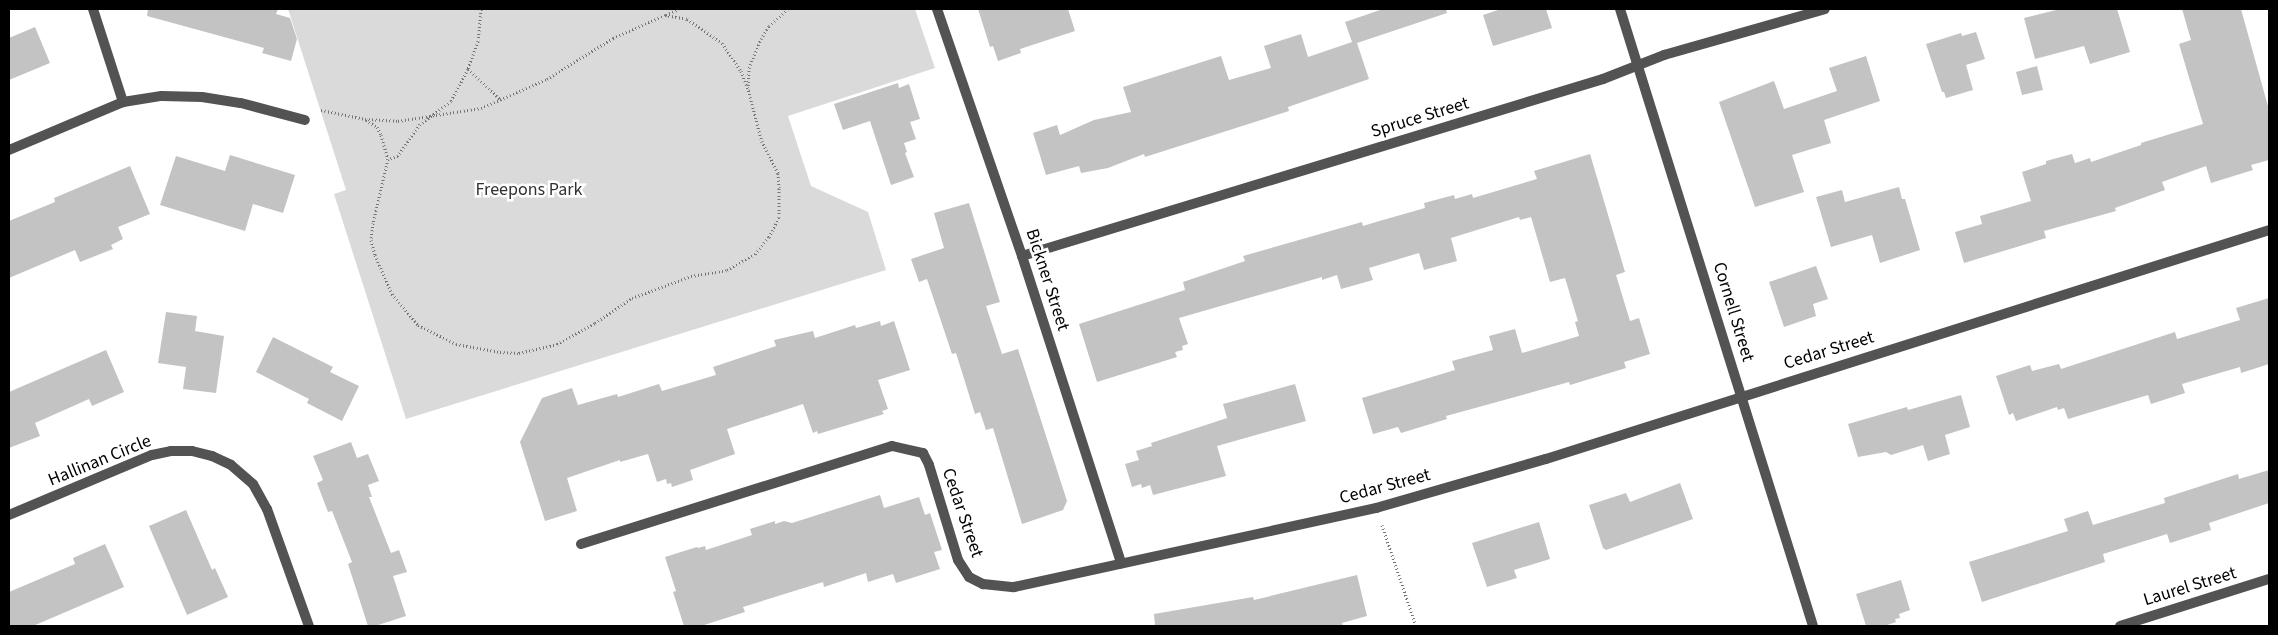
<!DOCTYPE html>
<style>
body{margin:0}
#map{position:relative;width:2278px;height:635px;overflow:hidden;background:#fff;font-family:"Source Sans 3",sans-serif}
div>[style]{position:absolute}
.green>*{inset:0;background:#dadada}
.building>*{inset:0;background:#c3c3c3}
.path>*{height:3px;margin-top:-1.5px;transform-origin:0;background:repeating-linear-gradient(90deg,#757575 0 1px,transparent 0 3.5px)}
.minor>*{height:10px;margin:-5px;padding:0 5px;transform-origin:5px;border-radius:5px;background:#535353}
.tertiary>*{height:10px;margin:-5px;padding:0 5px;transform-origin:5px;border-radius:5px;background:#535353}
span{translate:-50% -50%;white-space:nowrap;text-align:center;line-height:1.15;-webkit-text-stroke:5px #fff;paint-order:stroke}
.street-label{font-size:18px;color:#000}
.park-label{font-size:18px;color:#313131}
.frame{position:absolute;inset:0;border:10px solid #000;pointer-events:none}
</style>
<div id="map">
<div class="green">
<i style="clip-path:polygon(288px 9px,915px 9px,935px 68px,788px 116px,811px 186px,868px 212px,886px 270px,406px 419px,334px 194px,346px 190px)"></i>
</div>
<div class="building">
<i style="clip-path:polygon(148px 9px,278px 9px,276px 14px,290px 18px,297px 39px,291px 61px,262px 53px,264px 48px,147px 16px)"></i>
<i style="clip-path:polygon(978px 9px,1068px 9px,1075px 31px,1020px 49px,1021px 53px,998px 61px,993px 46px,990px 47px)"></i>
<i style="clip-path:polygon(1383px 9px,1446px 9px,1447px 13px,1357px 43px,1369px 79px,1288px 107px,1289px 111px,1145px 157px,1144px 154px,1108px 168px,1081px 173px,1079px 166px,1046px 175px,1033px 133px,1057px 125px,1060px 135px,1094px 120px,1131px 112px,1123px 87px,1221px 56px,1229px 80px,1271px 68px,1264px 46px,1301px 34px,1308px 57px,1352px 42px,1345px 22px)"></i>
<i style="clip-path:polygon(1501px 9px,1546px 9px,1552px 28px,1493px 46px,1483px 15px)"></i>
<i style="clip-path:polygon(2060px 9px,2117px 9px,2130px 52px,2090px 64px,2084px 46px,2035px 59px,2024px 18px)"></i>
<i style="clip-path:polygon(2182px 9px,2241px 9px,2269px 110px,2269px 160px,2251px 165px,2253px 170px,2211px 183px,2206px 166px,2162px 182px,2165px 190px,2115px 208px,2116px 211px,2044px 231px,2046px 238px,1964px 263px,1955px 232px,1982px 224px,1980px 216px,2031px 201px,2022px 172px,2046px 164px,2046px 161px,2072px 154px,2075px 163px,2090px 158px,2091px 162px,2141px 145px,2141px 143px,2203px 124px,2179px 44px,2191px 40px)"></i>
<i style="clip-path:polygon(35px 27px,50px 63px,9px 80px,9px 38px)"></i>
<i style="clip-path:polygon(1976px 32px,1985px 59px,1966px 65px,1973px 90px,1946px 98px,1944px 92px,1942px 92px,1926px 44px,1961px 33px,1962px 36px)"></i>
<i style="clip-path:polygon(1866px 56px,1880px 101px,1824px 120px,1831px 143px,1792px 155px,1804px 192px,1755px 207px,1719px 102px,1774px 81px,1784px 109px,1837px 91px,1829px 68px)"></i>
<i style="clip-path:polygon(2037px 66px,2043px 90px,2022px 95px,2016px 72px)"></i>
<i style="clip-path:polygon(898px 83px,899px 88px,909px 84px,920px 119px,910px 122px,916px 139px,904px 143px,907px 152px,905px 153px,914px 177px,891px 185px,870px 121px,843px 130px,834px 104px)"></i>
<i style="clip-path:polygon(1590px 154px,1625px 272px,1616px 275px,1630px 321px,1639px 318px,1650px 354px,1624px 362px,1626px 368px,1570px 385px,1569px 382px,1446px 416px,1447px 419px,1401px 433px,1398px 427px,1373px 434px,1362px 398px,1455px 370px,1452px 361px,1493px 350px,1489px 336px,1515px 329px,1522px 353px,1579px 336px,1575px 322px,1578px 321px,1565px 278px,1550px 282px,1531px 217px,1520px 220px,1519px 217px,1451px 238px,1457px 261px,1424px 270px,1419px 253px,1369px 268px,1373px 280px,1341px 289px,1337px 275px,1322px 280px,1322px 277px,1179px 318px,1188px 344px,1182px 346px,1183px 350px,1175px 352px,1177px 357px,1097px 382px,1079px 324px,1185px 290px,1183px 282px,1245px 261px,1243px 256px,1362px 222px,1363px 226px,1376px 222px,1425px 208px,1424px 203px,1454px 195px,1455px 199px,1472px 194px,1473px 198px,1537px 179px,1534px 171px)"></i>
<i style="clip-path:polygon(230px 155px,295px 175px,283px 213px,253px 204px,245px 231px,160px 205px,176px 156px,225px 171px)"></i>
<i style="clip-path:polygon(130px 166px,150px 214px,118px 227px,123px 239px,111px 245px,113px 249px,80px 262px,75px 250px,9px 278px,9px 221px,55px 202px,54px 198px)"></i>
<i style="clip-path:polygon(1899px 187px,1902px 199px,1905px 199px,1920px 250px,1880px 263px,1872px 235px,1831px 247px,1816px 197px,1842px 190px,1845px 202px)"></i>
<i style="clip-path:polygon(969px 203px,1000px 302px,986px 306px,1002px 354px,1018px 349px,1067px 501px,1063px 510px,1022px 524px,993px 428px,986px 430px,980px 412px,975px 414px,956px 353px,952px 354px,927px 279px,919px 282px,911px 259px,944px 248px,934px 213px)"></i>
<i style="clip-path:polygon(1816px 266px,1828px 299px,1813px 304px,1816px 316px,1784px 327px,1769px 282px)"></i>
<i style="clip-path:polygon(2269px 298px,2269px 364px,2241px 373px,2240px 367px,2182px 384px,2185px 393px,2151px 404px,2148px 395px,2068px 419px,2064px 408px,2058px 410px,2057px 407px,2016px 421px,2013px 413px,2009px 415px,1996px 376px,2030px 365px,2032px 371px,2059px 364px,2061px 369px,2175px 332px,2177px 339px,2240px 320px,2236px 308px)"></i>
<i style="clip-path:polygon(166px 312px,197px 316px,195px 331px,224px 336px,216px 393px,183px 389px,186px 367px,158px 363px)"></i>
<i style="clip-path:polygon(880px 321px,881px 326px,894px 321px,910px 370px,878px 380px,888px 409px,882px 411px,884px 414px,818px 434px,817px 431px,813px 433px,803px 404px,727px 429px,735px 454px,690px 470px,693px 480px,672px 487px,671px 483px,667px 484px,666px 479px,657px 482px,648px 454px,620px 462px,620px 460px,567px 478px,577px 511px,545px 521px,520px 442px,542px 398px,572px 388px,578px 405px,617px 394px,618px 397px,659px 384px,662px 391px,716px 375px,713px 367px,776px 346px,774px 340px,813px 331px,815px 338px,855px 325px,856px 328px)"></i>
<i style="clip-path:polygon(273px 337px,333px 367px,330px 372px,359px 386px,342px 421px,307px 403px,309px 399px,256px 372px)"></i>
<i style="clip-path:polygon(106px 350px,124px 392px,92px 406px,89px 399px,35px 423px,40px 436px,9px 448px,9px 392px)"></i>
<i style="clip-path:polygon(1295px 384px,1306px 421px,1217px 446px,1226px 476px,1153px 495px,1150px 485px,1142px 488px,1141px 484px,1132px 487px,1125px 464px,1139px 460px,1136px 451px,1152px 446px,1151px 443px,1227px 418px,1223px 404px)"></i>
<i style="clip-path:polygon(1961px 395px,1970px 427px,1945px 435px,1950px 454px,1928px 461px,1923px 445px,1891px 455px,1886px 452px,1858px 457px,1848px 424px,1907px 407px,1908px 410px)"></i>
<i style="clip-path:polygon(351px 442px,357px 458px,368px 454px,379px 481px,368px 485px,372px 497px,369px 497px,391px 553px,399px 550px,407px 572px,393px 576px,406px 616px,375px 626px,368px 626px,348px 564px,352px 562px,332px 511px,328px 512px,317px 483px,323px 480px,313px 456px)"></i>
<i style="clip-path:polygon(2269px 470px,2269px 503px,2209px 523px,2211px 530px,2170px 543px,2167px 534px,2103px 554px,2105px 562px,1982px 602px,1969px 562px,2068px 531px,2064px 519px,2088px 511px,2093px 525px,2165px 503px,2164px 498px,2238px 474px,2239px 479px)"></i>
<i style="clip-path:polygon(1680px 483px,1693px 519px,1606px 550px,1603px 548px,1589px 505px,1626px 493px,1630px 502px)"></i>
<i style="clip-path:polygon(880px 495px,884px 508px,919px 497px,925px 515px,930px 513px,942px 550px,934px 552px,940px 569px,896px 583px,893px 574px,868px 582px,866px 573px,824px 587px,823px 582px,743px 607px,745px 612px,701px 626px,684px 626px,673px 592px,676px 591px,665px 557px,697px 547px,698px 548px,705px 546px,706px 550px,752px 535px,750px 529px,775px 521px,775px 524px,784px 521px,792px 523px)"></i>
<i style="clip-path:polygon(186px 510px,212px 570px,215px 568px,228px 597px,187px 615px,149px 526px)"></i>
<i style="clip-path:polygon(1539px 522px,1550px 559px,1514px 570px,1517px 578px,1487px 587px,1472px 543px)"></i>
<i style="clip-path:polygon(105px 544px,124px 587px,33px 626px,9px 626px,9px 592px,75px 564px,73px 558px)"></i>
<i style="clip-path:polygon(1357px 575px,1367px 616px,1342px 623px,1343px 626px,1155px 626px,1154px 614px,1253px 597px,1254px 600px)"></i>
<i style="clip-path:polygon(1901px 580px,1910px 610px,1899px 614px,1900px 618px,1895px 619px,1896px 622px,1884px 626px,1866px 626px,1856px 594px)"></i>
</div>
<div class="path">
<i style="left:481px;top:9px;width:32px;rotate:95deg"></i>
<i style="left:478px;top:41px;width:30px;rotate:110deg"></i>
<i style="left:468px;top:69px;width:36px;rotate:118deg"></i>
<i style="left:451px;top:101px;width:39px;rotate:143deg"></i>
<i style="left:420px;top:124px;width:39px;rotate:125deg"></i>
<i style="left:398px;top:156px;width:10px;rotate:163deg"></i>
<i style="left:388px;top:159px;width:66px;rotate:103.2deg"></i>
<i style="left:373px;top:223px;width:17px;rotate:97deg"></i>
<i style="left:371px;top:240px;width:16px;rotate:75deg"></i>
<i style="left:375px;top:255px;width:43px;rotate:66.4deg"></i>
<i style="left:392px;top:294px;width:40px;rotate:50deg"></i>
<i style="left:418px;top:325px;width:42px;rotate:26.6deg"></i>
<i style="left:456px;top:344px;width:45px;rotate:10.3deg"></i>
<i style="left:500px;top:352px;width:19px;rotate:3deg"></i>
<i style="left:519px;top:353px;width:39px;rotate:-13deg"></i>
<i style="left:557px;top:344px;width:43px;rotate:-28.9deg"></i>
<i style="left:595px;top:323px;width:45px;rotate:-34deg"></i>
<i style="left:632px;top:298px;width:63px;rotate:-20.4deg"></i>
<i style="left:691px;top:276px;width:36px;rotate:-9deg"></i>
<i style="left:727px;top:270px;width:32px;rotate:-30deg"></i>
<i style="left:755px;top:254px;width:22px;rotate:-51deg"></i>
<i style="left:769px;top:237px;width:22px;rotate:-63deg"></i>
<i style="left:779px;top:217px;width:29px;rotate:-90deg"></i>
<i style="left:779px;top:188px;width:15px;rotate:-94deg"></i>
<i style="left:778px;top:173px;width:35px;rotate:-117deg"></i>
<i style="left:762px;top:142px;width:55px;rotate:-104.8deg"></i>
<i style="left:666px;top:15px;width:14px;rotate:-25deg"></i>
<i style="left:468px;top:69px;width:45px;rotate:43.2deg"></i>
<i style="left:321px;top:110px;width:45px;rotate:11.6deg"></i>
<i style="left:365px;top:119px;width:33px;rotate:3deg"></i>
<i style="left:398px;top:121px;width:84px;rotate:-8.9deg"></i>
<i style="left:481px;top:108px;width:72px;rotate:-23.7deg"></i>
<i style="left:547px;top:79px;width:78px;rotate:-31.8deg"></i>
<i style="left:613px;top:38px;width:57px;rotate:-23.9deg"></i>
<i style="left:665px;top:15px;width:22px;rotate:10deg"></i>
<i style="left:687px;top:19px;width:42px;rotate:34.4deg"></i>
<i style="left:722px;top:43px;width:34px;rotate:56deg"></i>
<i style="left:741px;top:71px;width:19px;rotate:69deg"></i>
<i style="left:748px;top:89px;width:21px;rotate:-87deg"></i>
<i style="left:749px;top:68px;width:31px;rotate:-68deg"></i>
<i style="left:761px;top:39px;width:15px;rotate:-58deg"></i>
<i style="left:769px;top:26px;width:25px;rotate:-42deg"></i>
<i style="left:366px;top:120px;width:13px;rotate:32deg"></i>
<i style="left:377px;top:127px;width:9px;rotate:63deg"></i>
<i style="left:381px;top:135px;width:25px;rotate:74deg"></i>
<i style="left:1382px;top:525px;width:107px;rotate:71.4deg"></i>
</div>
<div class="minor">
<i style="left:93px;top:9px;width:98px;rotate:72.1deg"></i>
<i style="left:937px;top:9px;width:261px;rotate:71deg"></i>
<i style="left:1022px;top:256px;width:323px;rotate:72.1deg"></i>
<i style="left:9px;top:150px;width:124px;rotate:-22.8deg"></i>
<i style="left:123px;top:102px;width:39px;rotate:-9deg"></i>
<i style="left:162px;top:96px;width:40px;rotate:1.4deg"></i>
<i style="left:202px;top:97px;width:39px;rotate:9deg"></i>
<i style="left:241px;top:103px;width:66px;rotate:14.9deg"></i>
<i style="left:1022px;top:256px;width:607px;rotate:-16.94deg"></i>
<i style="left:1603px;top:79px;width:66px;rotate:-21.5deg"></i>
<i style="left:1664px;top:55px;width:167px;rotate:-15.9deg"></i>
<i style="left:9px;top:515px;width:155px;rotate:-22.8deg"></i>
<i style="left:152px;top:455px;width:19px;rotate:-12deg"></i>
<i style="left:171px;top:451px;width:21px"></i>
<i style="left:192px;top:451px;width:21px;rotate:14deg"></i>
<i style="left:212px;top:456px;width:21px;rotate:25deg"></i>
<i style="left:231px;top:465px;width:29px;rotate:41deg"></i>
<i style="left:253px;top:484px;width:29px;rotate:61deg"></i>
<i style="left:267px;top:509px;width:124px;rotate:70.3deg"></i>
<i style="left:581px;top:544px;width:326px;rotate:-17.5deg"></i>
<i style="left:892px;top:446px;width:32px;rotate:13deg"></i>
<i style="left:923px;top:453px;width:13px;rotate:63deg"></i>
<i style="left:929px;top:465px;width:99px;rotate:73deg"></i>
<i style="left:958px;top:560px;width:20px;rotate:57deg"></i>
<i style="left:969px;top:577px;width:16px;rotate:27deg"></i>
<i style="left:983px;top:584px;width:31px;rotate:6deg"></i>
<i style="left:1014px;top:587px;width:371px;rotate:-12.3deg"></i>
<i style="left:1376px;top:508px;width:177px;rotate:-16.1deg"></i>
<i style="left:1546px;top:459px;width:758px;rotate:-17.57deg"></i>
<i style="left:2120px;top:626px;width:156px;rotate:-17.5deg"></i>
</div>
<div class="tertiary">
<i style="left:1620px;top:9px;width:646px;rotate:72.63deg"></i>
</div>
<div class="street-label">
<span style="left:1420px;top:118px;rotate:-17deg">Spruce Street</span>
<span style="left:1047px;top:280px;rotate:72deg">Bickner Street</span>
<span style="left:1733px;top:312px;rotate:73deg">Cornell Street</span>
<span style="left:1829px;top:351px;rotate:-17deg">Cedar Street</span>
<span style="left:100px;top:461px;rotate:-22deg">Hallinan Circle</span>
<span style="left:1385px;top:487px;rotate:-15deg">Cedar Street</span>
<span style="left:962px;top:513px;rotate:71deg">Cedar Street</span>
<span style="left:2190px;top:587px;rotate:-17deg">Laurel Street</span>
</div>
<div class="park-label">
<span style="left:529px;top:190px">Freepons Park</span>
</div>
<div class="frame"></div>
</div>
